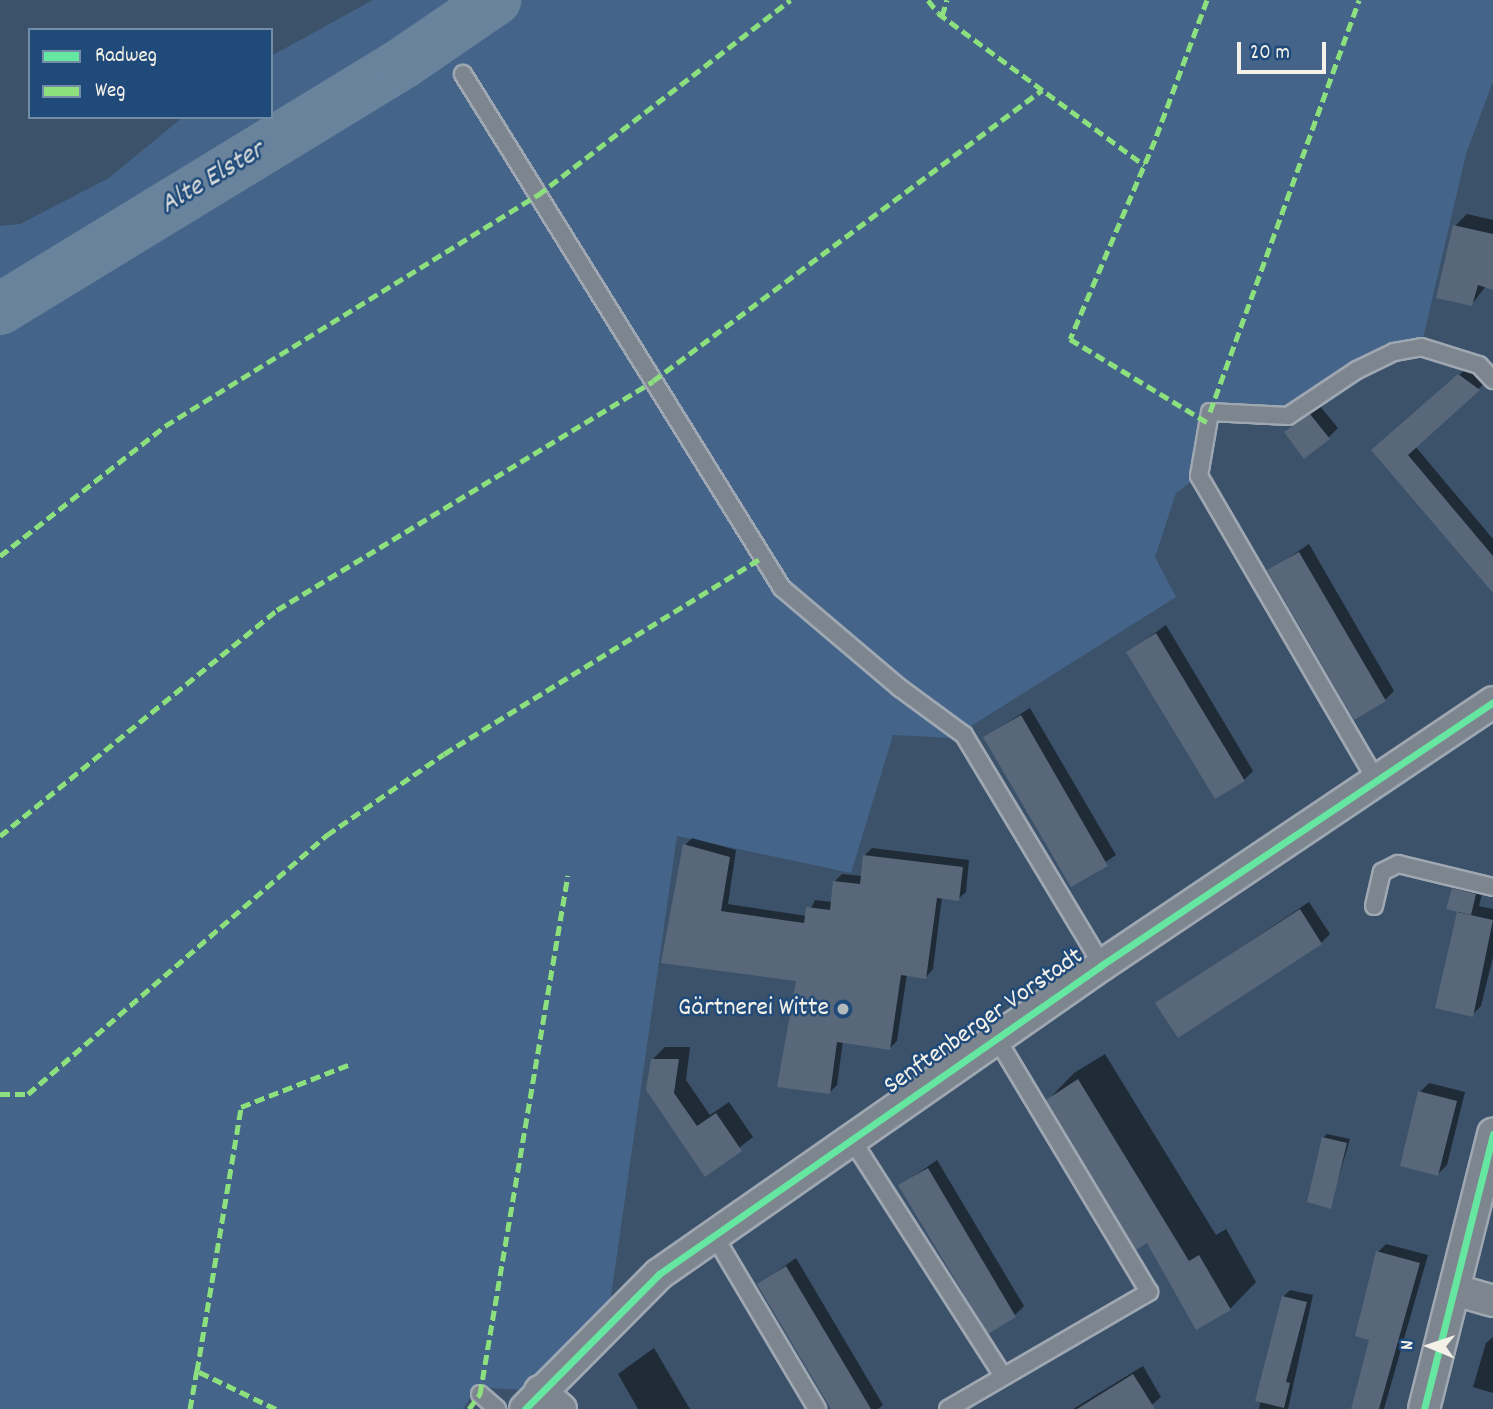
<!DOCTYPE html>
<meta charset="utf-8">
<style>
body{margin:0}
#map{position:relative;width:1493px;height:1409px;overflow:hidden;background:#3c526a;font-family:Dekko,sans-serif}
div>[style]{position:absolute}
.green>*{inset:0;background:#446589}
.shadow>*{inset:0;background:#0007}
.river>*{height:52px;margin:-26px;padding:0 26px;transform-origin:26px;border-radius:26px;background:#6a839d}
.building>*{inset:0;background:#586779}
.roads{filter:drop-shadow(2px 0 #9fa8b2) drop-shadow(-2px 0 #9fa8b2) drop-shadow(0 2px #9fa8b2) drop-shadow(0 -2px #9fa8b2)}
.service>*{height:16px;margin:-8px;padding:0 8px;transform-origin:8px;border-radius:8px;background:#7d868e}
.minor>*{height:30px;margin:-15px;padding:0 15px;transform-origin:15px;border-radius:15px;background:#7d868e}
.quiet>*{height:5px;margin-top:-2.5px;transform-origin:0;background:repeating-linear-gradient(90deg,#8de07e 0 10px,transparent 0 15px)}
.cycleway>*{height:7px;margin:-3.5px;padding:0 3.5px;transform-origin:3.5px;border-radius:3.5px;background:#66e7a1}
.dots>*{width:19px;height:19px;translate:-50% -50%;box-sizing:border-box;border:4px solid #1f4a7a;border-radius:50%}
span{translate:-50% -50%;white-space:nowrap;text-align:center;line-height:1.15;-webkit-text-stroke:5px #1f4a7a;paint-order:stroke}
.poi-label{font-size:26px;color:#f4f1e8}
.right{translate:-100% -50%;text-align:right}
.street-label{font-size:26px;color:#f4f1e8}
.water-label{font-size:28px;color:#d9dcda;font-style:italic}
.legend{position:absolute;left:28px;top:28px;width:245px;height:91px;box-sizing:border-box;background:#1f4a7a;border:2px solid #748da6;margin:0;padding:9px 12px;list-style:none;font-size:21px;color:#f4f1e8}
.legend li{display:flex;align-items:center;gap:14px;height:35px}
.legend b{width:35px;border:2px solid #748da6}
.north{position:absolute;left:1395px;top:1311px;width:70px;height:70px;-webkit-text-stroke:5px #1f4a7a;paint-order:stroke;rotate:272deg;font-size:19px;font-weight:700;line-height:28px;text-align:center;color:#f4f1e8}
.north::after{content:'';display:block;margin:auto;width:24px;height:32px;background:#f4f1e8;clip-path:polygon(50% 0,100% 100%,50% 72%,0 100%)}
.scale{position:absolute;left:1237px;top:42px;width:89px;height:32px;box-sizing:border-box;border:4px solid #f4f1e8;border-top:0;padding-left:9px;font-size:21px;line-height:24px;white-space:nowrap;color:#f4f1e8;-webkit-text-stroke:5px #1f4a7a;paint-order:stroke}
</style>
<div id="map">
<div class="green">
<i style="clip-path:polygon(373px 0,1493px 0,1493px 81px,1466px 154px,1421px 347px,1394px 352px,1288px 416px,1211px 412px,1199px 476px,1176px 493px,1155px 557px,1176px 597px,952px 738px,893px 735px,851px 873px,677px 836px,607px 1324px,539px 1391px,477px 1387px,463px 1409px,0 1409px,0 226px,20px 224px,109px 178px,183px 117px,271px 117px,271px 56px)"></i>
</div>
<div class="shadow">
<i style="clip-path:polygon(1467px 214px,1493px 220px,1493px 288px,1486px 286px,1472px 304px,1455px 226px)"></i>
<i style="clip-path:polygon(1467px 368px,1486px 382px,1415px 446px,1493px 539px,1493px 591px,1381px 442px)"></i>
<i style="clip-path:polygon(1320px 406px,1338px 428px,1329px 437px,1287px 433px)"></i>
<i style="clip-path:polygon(1309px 544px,1394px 691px,1385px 700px,1269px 571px)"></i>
<i style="clip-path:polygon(1166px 625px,1253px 771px,1244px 780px,1128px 652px)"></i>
<i style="clip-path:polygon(1030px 708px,1116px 855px,1071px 885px,985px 737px)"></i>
<i style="clip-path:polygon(692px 838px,736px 850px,728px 904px,807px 916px,815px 900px,832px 902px,835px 881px,842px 874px,862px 876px,865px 855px,872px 848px,969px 860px,966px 892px,958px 899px,942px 897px,933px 969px,926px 977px,907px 974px,897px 1041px,890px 1048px,843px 1041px,837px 1085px,829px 1093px,798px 980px,663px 961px,685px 845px)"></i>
<i style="clip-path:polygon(1462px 880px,1484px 886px,1479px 906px,1493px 909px,1493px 957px,1481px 1006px,1472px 1015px,1437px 1007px,1459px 910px,1453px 889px)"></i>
<i style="clip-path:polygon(1309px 902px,1330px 934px,1321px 943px,1158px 1003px)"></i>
<i style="clip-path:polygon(665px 1047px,690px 1047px,686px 1080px,710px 1115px,729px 1102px,753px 1137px,705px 1174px,653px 1059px)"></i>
<i style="clip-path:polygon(1105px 1054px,1216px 1235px,1226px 1229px,1256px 1282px,1230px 1309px,1048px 1100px,1074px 1073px)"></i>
<i style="clip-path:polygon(1429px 1083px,1465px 1092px,1447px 1165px,1438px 1174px,1420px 1092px)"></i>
<i style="clip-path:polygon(1327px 1134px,1350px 1139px,1330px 1207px,1323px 1138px)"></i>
<i style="clip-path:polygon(937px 1160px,1024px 1306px,1015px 1315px,900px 1186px)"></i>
<i style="clip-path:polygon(1386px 1244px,1428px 1255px,1384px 1409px,1353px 1409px,1371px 1339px,1378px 1252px)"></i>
<i style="clip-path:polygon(796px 1258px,883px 1405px,878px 1409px,833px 1409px,759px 1284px)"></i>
<i style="clip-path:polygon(1290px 1290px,1313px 1295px,1288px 1409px,1259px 1409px,1283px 1297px)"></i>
<i style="clip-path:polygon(1493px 1337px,1493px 1393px,1473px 1387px,1486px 1343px)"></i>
<i style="clip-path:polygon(654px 1348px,690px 1409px,638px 1409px,618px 1374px)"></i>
<i style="clip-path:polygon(1143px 1366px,1161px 1397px,1147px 1409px,1073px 1409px)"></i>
</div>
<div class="river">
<i style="left:0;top:309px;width:472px;rotate:-31.4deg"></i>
<i style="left:403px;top:63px;width:112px;rotate:-34.4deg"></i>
</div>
<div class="building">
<i style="clip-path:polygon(1453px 225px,1493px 234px,1493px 290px,1478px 285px,1472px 306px,1436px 298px)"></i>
<i style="clip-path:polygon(1458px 374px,1480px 390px,1408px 455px,1493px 556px,1493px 593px,1371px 450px)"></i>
<i style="clip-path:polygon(1310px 414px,1330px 439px,1304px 459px,1284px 432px)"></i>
<i style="clip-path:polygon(1299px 552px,1386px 701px,1354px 720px,1267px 570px)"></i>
<i style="clip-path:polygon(1156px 633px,1245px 781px,1215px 799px,1126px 652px)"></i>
<i style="clip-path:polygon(1021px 715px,1108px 866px,1071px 887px,983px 737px)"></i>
<i style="clip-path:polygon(683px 844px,730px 857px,721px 911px,804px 923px,806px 907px,830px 910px,833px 881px,860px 884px,863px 855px,963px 867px,959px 901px,937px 898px,926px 979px,901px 975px,890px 1050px,837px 1042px,830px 1094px,777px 1087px,796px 981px,661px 963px)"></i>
<i style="clip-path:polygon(1452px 888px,1476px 894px,1471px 915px,1446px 909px)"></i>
<i style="clip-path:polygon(1300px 909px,1322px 944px,1178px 1038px,1155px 1003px)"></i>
<i style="clip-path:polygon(1457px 912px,1493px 920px,1473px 1017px,1435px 1008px)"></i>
<i style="clip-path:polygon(651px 1059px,679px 1059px,674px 1093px,697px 1126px,716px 1113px,742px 1151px,705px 1177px,646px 1090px)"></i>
<i style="clip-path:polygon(1078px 1079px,1189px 1261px,1199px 1255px,1231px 1310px,1196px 1330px,1147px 1243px,1136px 1250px,1046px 1100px)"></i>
<i style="clip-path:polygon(1418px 1091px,1457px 1101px,1438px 1176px,1400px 1166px)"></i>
<i style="clip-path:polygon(1322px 1137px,1347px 1143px,1331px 1209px,1307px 1202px)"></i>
<i style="clip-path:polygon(928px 1168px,1016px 1317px,988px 1334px,898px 1185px)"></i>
<i style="clip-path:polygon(1376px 1251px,1420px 1263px,1379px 1409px,1351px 1409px,1369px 1340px,1355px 1336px)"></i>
<i style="clip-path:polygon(786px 1266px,871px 1409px,831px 1409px,757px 1284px)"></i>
<i style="clip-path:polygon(1282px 1296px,1307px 1302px,1286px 1382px,1290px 1383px,1284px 1408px,1255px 1401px)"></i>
<i style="clip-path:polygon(1133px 1374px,1155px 1409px,1077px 1409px)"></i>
</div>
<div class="roads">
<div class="service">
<i style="left:463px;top:74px;width:605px;rotate:58.18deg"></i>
<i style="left:782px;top:588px;width:155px;rotate:40.3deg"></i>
<i style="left:900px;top:688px;width:79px;rotate:36.3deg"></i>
<i style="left:964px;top:735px;width:268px;rotate:59deg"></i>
<i style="left:1376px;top:780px;width:352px;rotate:-120.2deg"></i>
<i style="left:1199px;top:476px;width:65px;rotate:-80.2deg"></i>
<i style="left:1210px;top:412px;width:78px;rotate:2.9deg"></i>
<i style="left:1288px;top:416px;width:83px;rotate:-33.7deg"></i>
<i style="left:1357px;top:370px;width:41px;rotate:-25.9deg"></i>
<i style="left:1394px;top:352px;width:27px;rotate:-10deg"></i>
<i style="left:1421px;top:347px;width:61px;rotate:17.2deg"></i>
<i style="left:1479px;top:365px;width:21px;rotate:47deg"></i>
<i style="left:1374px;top:906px;width:35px;rotate:-77deg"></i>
<i style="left:1382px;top:872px;width:18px;rotate:-27deg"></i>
<i style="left:1398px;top:864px;width:98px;rotate:13.6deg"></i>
<i style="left:852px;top:1140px;width:279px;rotate:57.4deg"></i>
<i style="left:715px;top:1237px;width:200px;rotate:59.3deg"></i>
<i style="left:480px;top:1394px;width:23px;rotate:41deg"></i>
<i style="left:948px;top:1409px;width:233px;rotate:-30.2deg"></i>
<i style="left:1149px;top:1292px;width:295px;rotate:-121deg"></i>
</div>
<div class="minor">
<i style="left:1455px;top:1290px;width:40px;rotate:16deg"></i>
<i style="left:540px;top:1391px;width:28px;rotate:41deg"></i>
<i style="left:525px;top:1409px;width:190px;rotate:-45.2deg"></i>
<i style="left:659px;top:1274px;width:540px;rotate:-34.9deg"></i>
<i style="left:1102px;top:965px;width:471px;rotate:-33.9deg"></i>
<i style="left:1424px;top:1409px;width:284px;rotate:-75.9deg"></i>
</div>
</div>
<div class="quiet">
<i style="left:928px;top:0;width:16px;rotate:52deg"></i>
<i style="left:938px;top:13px;width:256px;rotate:36.4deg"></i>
<i style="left:1207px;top:0;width:149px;rotate:110.4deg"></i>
<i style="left:1155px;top:140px;width:216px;rotate:113.1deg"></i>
<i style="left:1070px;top:339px;width:162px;rotate:31.3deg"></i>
<i style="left:942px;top:16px;width:17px;rotate:-73deg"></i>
<i style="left:1210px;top:412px;width:438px;rotate:-70.1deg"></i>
<i style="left:0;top:556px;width:210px;rotate:-38.2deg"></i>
<i style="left:165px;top:426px;width:439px;rotate:-31.8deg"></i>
<i style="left:538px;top:195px;width:319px;rotate:-37.7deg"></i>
<i style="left:0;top:836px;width:357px;rotate:-39.2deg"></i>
<i style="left:277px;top:610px;width:440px;rotate:-31.3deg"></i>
<i style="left:653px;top:381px;width:486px;rotate:-36.8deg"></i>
<i style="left:0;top:1094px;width:28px"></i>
<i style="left:28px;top:1094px;width:396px;rotate:-40.9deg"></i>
<i style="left:327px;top:835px;width:142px;rotate:-34.7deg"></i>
<i style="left:444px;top:754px;width:375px;rotate:-31.7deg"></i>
<i style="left:190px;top:1409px;width:39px;rotate:-80deg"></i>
<i style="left:276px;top:1409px;width:88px;rotate:-154.3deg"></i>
<i style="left:197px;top:1371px;width:268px;rotate:-80.5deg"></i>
<i style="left:241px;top:1107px;width:118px;rotate:-21.4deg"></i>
<i style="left:469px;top:1409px;width:19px;rotate:-54deg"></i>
<i style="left:480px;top:1394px;width:526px;rotate:-80.38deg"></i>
</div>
<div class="cycleway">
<i style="left:525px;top:1409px;width:190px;rotate:-45.2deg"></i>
<i style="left:659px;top:1274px;width:540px;rotate:-34.9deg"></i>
<i style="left:1102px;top:965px;width:471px;rotate:-33.9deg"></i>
<i style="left:1424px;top:1409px;width:284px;rotate:-75.9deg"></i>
</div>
<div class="dots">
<i style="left:843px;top:1009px;background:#b4b9bc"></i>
</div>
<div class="poi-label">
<span class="right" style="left:829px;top:1009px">Gärtnerei Witte</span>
</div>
<div class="street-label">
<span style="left:984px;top:1022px;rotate:-35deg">Senftenberger Vorstadt</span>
</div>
<div class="water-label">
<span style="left:213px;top:179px;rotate:-31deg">Alte Elster</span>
</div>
<ul class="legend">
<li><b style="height:9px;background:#66e7a1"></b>Radweg</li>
<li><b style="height:9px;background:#8de07e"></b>Weg</li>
</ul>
<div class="north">N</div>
<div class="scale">20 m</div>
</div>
